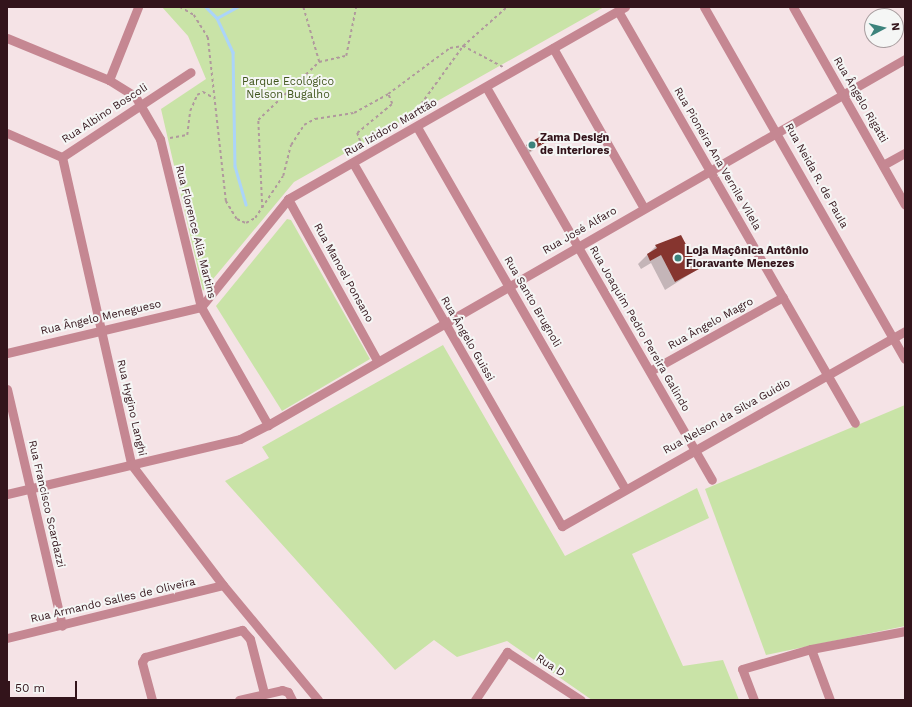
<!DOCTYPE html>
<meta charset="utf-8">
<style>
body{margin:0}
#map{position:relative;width:912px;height:707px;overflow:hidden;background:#f5e3e6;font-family:"Work Sans",sans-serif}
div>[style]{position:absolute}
.green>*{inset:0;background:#c9e3a7}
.shadow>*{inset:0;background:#0003}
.stream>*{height:2.5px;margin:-1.25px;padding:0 1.25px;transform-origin:1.25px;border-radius:1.25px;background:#abd4f9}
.building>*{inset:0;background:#86352f}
.path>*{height:1.5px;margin-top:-0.75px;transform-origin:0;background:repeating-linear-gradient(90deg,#b0999d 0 3px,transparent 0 6px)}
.minor>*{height:9px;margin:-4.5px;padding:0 4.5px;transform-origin:4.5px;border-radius:4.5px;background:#c58792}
.dots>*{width:11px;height:11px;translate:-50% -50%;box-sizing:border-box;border:2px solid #f5f6f5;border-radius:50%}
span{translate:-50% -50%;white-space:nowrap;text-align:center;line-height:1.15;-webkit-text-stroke:4px #f5f6f5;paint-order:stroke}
.park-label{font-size:11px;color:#40551c}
.street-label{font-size:11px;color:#33141b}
.poi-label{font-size:11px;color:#33141b;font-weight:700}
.left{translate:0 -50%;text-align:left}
.frame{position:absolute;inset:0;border:8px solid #33141b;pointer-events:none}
.north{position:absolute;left:864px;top:8px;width:40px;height:40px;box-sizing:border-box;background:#f5f6f5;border:1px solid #a79c9e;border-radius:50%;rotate:83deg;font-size:11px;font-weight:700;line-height:16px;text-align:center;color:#33141b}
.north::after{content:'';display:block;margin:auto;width:14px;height:18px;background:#3c837c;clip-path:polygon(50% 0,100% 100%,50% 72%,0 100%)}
.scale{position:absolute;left:8px;top:681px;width:69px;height:18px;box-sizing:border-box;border:2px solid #33141b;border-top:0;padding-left:5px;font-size:12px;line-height:14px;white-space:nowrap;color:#33141b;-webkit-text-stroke:3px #f5f6f5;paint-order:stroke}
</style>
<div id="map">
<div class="green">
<i style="clip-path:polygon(162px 7px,604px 7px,294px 182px,203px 291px,161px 109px,206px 79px,188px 36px)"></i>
<i style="clip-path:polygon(287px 219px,291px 220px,370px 359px,282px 411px,216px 306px)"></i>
<i style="clip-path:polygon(443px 345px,565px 556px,697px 488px,709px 518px,632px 554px,683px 666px,723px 660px,739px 700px,592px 700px,507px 641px,457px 657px,434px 640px,395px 670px,225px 481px,269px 458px,262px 447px)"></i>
<i style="clip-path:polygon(905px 405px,905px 626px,766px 655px,705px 489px)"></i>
</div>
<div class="shadow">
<i style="clip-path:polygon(549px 140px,526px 155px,523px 150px,527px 146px)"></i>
<i style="clip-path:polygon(656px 246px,698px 269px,665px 290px,651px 263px,641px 269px,638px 264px)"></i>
</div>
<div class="stream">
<i style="left:206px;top:7px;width:16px;rotate:45deg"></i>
<i style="left:217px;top:18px;width:38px;rotate:65deg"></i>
<i style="left:233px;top:52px;width:114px;rotate:89deg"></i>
<i style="left:235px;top:166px;width:40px;rotate:74deg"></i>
<i style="left:217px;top:18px;width:23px;rotate:-29deg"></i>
</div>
<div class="building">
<i style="clip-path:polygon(546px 133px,550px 140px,530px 151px,526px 145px)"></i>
<i style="clip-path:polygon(681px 235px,699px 269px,675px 282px,661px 255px,650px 261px,647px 254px,657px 248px,655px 245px)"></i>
</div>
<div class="path">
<i style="left:180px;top:7px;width:16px;rotate:30deg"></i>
<i style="left:194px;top:15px;width:26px;rotate:58deg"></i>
<i style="left:208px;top:37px;width:165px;rotate:83.7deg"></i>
<i style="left:226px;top:201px;width:21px;rotate:59deg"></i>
<i style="left:237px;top:219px;width:10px;rotate:24deg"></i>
<i style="left:246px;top:223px;width:10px;rotate:-29deg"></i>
<i style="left:255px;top:218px;width:50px;rotate:-56.3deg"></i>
<i style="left:283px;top:176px;width:32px;rotate:-76deg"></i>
<i style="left:291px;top:145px;width:24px;rotate:-57deg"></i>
<i style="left:304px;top:125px;width:13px;rotate:-29deg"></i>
<i style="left:315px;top:119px;width:39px;rotate:-9deg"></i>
<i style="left:354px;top:113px;width:39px;rotate:-29deg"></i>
<i style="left:319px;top:62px;width:28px;rotate:-13deg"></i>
<i style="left:346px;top:56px;width:50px;rotate:-78.5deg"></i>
<i style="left:424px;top:111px;width:8px;rotate:-113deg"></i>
<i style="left:421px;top:104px;width:72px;rotate:-54.1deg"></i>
<i style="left:463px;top:46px;width:45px;rotate:27.7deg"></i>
<i style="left:170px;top:138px;width:17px;rotate:-10deg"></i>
<i style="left:187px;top:135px;width:24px;rotate:-83deg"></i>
<i style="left:190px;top:111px;width:17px;rotate:-66deg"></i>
<i style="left:197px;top:95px;width:7px;rotate:-27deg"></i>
<i style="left:203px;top:92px;width:10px;rotate:29deg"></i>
<i style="left:362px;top:147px;width:15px;rotate:-110deg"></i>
<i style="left:357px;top:133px;width:45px;rotate:-39.6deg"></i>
<i style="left:392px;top:104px;width:11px;rotate:-112deg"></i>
<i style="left:388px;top:94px;width:77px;rotate:-36.6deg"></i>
<i style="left:450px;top:48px;width:13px;rotate:-9deg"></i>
<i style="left:463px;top:46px;width:59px;rotate:-41.6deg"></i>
<i style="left:262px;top:208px;width:88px;rotate:-92.6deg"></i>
<i style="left:258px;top:120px;width:84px;rotate:-43.6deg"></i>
<i style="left:319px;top:62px;width:57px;rotate:-106.2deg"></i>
</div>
<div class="minor">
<i style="left:704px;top:7px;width:405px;rotate:60.3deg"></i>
<i style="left:793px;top:7px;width:227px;rotate:60.5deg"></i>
<i style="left:618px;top:11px;width:475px;rotate:60.1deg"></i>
<i style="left:7px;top:38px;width:110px;rotate:22.4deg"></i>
<i style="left:109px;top:80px;width:31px;rotate:32deg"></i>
<i style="left:135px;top:96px;width:50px;rotate:59.8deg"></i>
<i style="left:160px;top:139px;width:173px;rotate:76.3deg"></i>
<i style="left:201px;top:307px;width:136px;rotate:60.4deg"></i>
<i style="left:553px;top:48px;width:184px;rotate:60.4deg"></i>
<i style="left:109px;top:80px;width:79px;rotate:-68.3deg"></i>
<i style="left:486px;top:87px;width:453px;rotate:60.1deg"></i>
<i style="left:417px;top:127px;width:417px;rotate:60.1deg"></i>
<i style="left:7px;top:133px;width:60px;rotate:23.6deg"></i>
<i style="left:62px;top:157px;width:154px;rotate:-33.4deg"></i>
<i style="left:62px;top:157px;width:315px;rotate:77.3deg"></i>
<i style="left:131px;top:464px;width:152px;rotate:52.8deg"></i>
<i style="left:223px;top:585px;width:149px;rotate:50.4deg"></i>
<i style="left:353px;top:163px;width:419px;rotate:60.1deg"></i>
<i style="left:562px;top:526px;width:395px;rotate:-29.6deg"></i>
<i style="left:883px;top:165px;width:25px;rotate:-29deg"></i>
<i style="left:288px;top:199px;width:184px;rotate:61.1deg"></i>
<i style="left:7px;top:353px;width:199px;rotate:-13.3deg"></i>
<i style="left:201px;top:307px;width:139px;rotate:-51.1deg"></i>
<i style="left:288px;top:199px;width:388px;rotate:-29.7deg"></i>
<i style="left:650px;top:371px;width:152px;rotate:-29.1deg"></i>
<i style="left:7px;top:389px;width:243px;rotate:76.9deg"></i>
<i style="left:7px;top:494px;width:239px;rotate:-13.3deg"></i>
<i style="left:240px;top:439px;width:31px;rotate:-27deg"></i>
<i style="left:268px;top:425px;width:735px;rotate:-29.88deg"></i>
<i style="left:7px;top:638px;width:222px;rotate:-13.8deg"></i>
<i style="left:811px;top:649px;width:54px;rotate:69.6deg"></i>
<i style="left:152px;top:700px;width:39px;rotate:-105deg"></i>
<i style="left:142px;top:662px;width:6px;rotate:-59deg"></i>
<i style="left:145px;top:657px;width:101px;rotate:-15.6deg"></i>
<i style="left:242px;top:630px;width:12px;rotate:48deg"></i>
<i style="left:250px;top:639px;width:56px;rotate:75.5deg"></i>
<i style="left:239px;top:700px;width:44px;rotate:-13.1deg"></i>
<i style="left:282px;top:690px;width:6px;rotate:18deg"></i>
<i style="left:288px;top:692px;width:9px;rotate:63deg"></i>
<i style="left:475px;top:700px;width:58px;rotate:-56.3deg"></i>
<i style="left:507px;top:652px;width:88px;rotate:33deg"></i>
<i style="left:754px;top:700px;width:33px;rotate:-111deg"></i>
<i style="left:742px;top:669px;width:72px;rotate:-16.2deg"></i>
<i style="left:811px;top:649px;width:96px;rotate:-10.8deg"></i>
</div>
<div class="dots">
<i style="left:532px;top:145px;background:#3c837c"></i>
<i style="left:678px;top:258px;background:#3c837c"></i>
</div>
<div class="park-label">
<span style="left:288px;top:89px">Parque Ecológico<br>Nelson Bugalho</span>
</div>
<div class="street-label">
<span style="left:860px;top:100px;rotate:60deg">Rua Ângelo Rigatti</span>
<span style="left:105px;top:114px;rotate:-33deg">Rua Albino Boscoli</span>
<span style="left:391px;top:128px;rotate:-30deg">Rua Izidoro Marttão</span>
<span style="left:717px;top:159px;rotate:60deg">Rua Pioneira Ana Vernile Vilela</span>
<span style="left:816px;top:176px;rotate:61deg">Rua Neida R. de Paula</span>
<span style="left:580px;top:231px;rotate:-30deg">Rua José Alfaro</span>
<span style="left:195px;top:232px;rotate:76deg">Rua Florence Alia Martins</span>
<span style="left:343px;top:273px;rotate:61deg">Rua Manoel Ponsano</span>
<span style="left:532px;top:302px;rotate:60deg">Rua Santo Brugnoli</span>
<span style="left:101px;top:318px;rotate:-13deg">Rua Ângelo Menegueso</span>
<span style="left:711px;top:324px;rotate:-29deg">Rua Ângelo Magro</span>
<span style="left:639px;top:329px;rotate:60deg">Rua Joaquim Pedro Pereira Galindo</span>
<span style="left:467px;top:339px;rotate:60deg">Rua Ângelo Guissi</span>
<span style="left:131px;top:408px;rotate:77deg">Rua Hygino Langhi</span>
<span style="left:727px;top:417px;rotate:-29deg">Rua Nelson da Silva Guidio</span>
<span style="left:46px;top:504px;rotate:77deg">Rua Francisco Scardazzi</span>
<span style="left:113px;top:601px;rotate:-13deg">Rua Armando Salles de Oliveira</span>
<span style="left:550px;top:666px;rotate:33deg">Rua D</span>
</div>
<div class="poi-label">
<span class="left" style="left:540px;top:145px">Zama Design<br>de Interiores</span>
<span class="left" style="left:686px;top:258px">Loja Maçônica Antônio<br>Fioravante Menezes</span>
</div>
<div class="frame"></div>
<div class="north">N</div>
<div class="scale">50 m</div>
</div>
